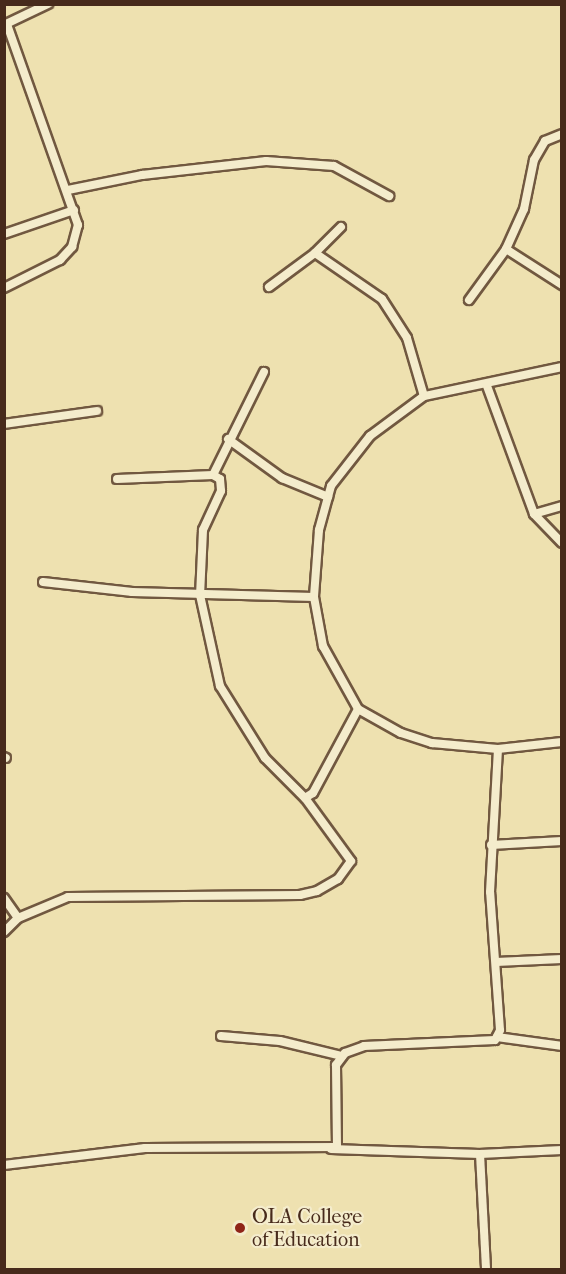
<!DOCTYPE html>
<style>
body{margin:0}
#map{position:relative;width:566px;height:1274px;overflow:hidden;background:#eee1b0;font-family:"IM FELL French Canon",serif}
div>[style]{position:absolute}
.roads{filter:drop-shadow(2px 0 #715840) drop-shadow(-2px 0 #715840) drop-shadow(0 2px #715840) drop-shadow(0 -2px #715840)}
.street>*{height:8px;margin:-4px;padding:0 4px;transform-origin:4px;border-radius:4px;background:#f4eccc}
.dots>*{width:16px;height:16px;translate:-50% -50%;box-sizing:border-box;border:3px solid #f4eccc;border-radius:50%}
span{translate:-50% -50%;white-space:nowrap;text-align:center;line-height:1.15;-webkit-text-stroke:4.5px #f4eccc;paint-order:stroke}
.poi-label{font-size:20px;color:#472a1b}
.left{translate:0 -50%;text-align:left}
.frame{position:absolute;inset:0;border:6px solid #472a1b;pointer-events:none}
</style>
<div id="map">
<div class="roads">
<div class="street">
<i style="left:4px;top:25px;width:49px;rotate:-25.5deg"></i>
<i style="left:68px;top:190px;width:76px;rotate:-11.5deg"></i>
<i style="left:142px;top:175px;width:125px;rotate:-6.4deg"></i>
<i style="left:266px;top:161px;width:68px;rotate:4.2deg"></i>
<i style="left:334px;top:166px;width:63px;rotate:28.6deg"></i>
<i style="left:341px;top:227px;width:37px;rotate:135deg"></i>
<i style="left:315px;top:253px;width:81px;rotate:34.5deg"></i>
<i style="left:382px;top:299px;width:46px;rotate:57.3deg"></i>
<i style="left:407px;top:338px;width:60px;rotate:73.7deg"></i>
<i style="left:4px;top:234px;width:74px;rotate:-18.9deg"></i>
<i style="left:506px;top:249px;width:44px;rotate:-65.8deg"></i>
<i style="left:524px;top:209px;width:50px;rotate:-78.5deg"></i>
<i style="left:534px;top:160px;width:22px;rotate:-60deg"></i>
<i style="left:545px;top:141px;width:18px;rotate:-22deg"></i>
<i style="left:269px;top:287px;width:57px;rotate:-36.5deg"></i>
<i style="left:4px;top:288px;width:63px;rotate:-26.6deg"></i>
<i style="left:60px;top:260px;width:18px;rotate:-47deg"></i>
<i style="left:72px;top:247px;width:23px;rotate:-75deg"></i>
<i style="left:78px;top:225px;width:212px;rotate:-109.5deg"></i>
<i style="left:469px;top:300px;width:63px;rotate:-54deg"></i>
<i style="left:506px;top:249px;width:67px;rotate:32.7deg"></i>
<i style="left:562px;top:367px;width:141px;rotate:168.1deg"></i>
<i style="left:424px;top:396px;width:67px;rotate:143.5deg"></i>
<i style="left:370px;top:436px;width:63px;rotate:128deg"></i>
<i style="left:331px;top:486px;width:46px;rotate:105.3deg"></i>
<i style="left:319px;top:530px;width:67px;rotate:94.3deg"></i>
<i style="left:314px;top:597px;width:50px;rotate:79.6deg"></i>
<i style="left:323px;top:646px;width:72px;rotate:60.9deg"></i>
<i style="left:358px;top:709px;width:49px;rotate:29.2deg"></i>
<i style="left:401px;top:733px;width:33px;rotate:18deg"></i>
<i style="left:432px;top:743px;width:66px;rotate:5.2deg"></i>
<i style="left:498px;top:749px;width:64px;rotate:-6.2deg"></i>
<i style="left:487px;top:386px;width:136px;rotate:69.8deg"></i>
<i style="left:534px;top:514px;width:40px;rotate:46deg"></i>
<i style="left:4px;top:424px;width:94px;rotate:-8deg"></i>
<i style="left:228px;top:439px;width:67px;rotate:35.8deg"></i>
<i style="left:282px;top:478px;width:50px;rotate:22.4deg"></i>
<i style="left:213px;top:475px;width:115px;rotate:-63.7deg"></i>
<i style="left:117px;top:479px;width:96px;rotate:-2.4deg"></i>
<i style="left:213px;top:475px;width:8px;rotate:30deg"></i>
<i style="left:220px;top:479px;width:12px;rotate:85deg"></i>
<i style="left:221px;top:491px;width:43px;rotate:114.8deg"></i>
<i style="left:203px;top:530px;width:65px;rotate:92.6deg"></i>
<i style="left:200px;top:595px;width:93px;rotate:77.6deg"></i>
<i style="left:220px;top:686px;width:85px;rotate:58deg"></i>
<i style="left:265px;top:758px;width:57px;rotate:45deg"></i>
<i style="left:305px;top:798px;width:9px;rotate:-32deg"></i>
<i style="left:313px;top:793px;width:95px;rotate:-61.8deg"></i>
<i style="left:534px;top:514px;width:29px;rotate:-16deg"></i>
<i style="left:43px;top:582px;width:90px;rotate:6.4deg"></i>
<i style="left:132px;top:592px;width:182px;rotate:1.6deg"></i>
<i style="left:4px;top:757px;width:2px;rotate:27deg"></i>
<i style="left:491px;top:845px;width:71px;rotate:-3.2deg"></i>
<i style="left:4px;top:898px;width:24px;rotate:55deg"></i>
<i style="left:18px;top:918px;width:54px;rotate:-22.8deg"></i>
<i style="left:68px;top:897px;width:232px;rotate:-0.5deg"></i>
<i style="left:300px;top:895px;width:17px;rotate:-13deg"></i>
<i style="left:317px;top:891px;width:24px;rotate:-30deg"></i>
<i style="left:338px;top:879px;width:22px;rotate:-54deg"></i>
<i style="left:351px;top:861px;width:78px;rotate:-126.1deg"></i>
<i style="left:4px;top:932px;width:20px;rotate:-45deg"></i>
<i style="left:496px;top:962px;width:66px;rotate:-2.6deg"></i>
<i style="left:221px;top:1036px;width:59px;rotate:4.8deg"></i>
<i style="left:280px;top:1041px;width:64px;rotate:13.6deg"></i>
<i style="left:497px;top:1037px;width:66px;rotate:7.9deg"></i>
<i style="left:331px;top:1149px;width:149px;rotate:1.9deg"></i>
<i style="left:480px;top:1154px;width:82px;rotate:-2.8deg"></i>
<i style="left:480px;top:1154px;width:116px;rotate:87deg"></i>
<i style="left:4px;top:1165px;width:142px;rotate:-6.9deg"></i>
<i style="left:145px;top:1148px;width:192px;rotate:-0.3deg"></i>
<i style="left:337px;top:1147px;width:82px;rotate:-90.7deg"></i>
<i style="left:336px;top:1065px;width:15px;rotate:-53deg"></i>
<i style="left:345px;top:1053px;width:20px;rotate:-20deg"></i>
<i style="left:364px;top:1046px;width:131px;rotate:-2.6deg"></i>
<i style="left:495px;top:1040px;width:11px;rotate:-63deg"></i>
<i style="left:500px;top:1030px;width:138px;rotate:-94.1deg"></i>
<i style="left:490px;top:892px;width:143px;rotate:-86.8deg"></i>
</div>
</div>
<div class="dots">
<i style="left:240px;top:1228px;background:#8f2418"></i>
</div>
<div class="poi-label">
<span class="left" style="left:252px;top:1228px">OLA College<br>of Education</span>
</div>
<div class="frame"></div>
</div>
